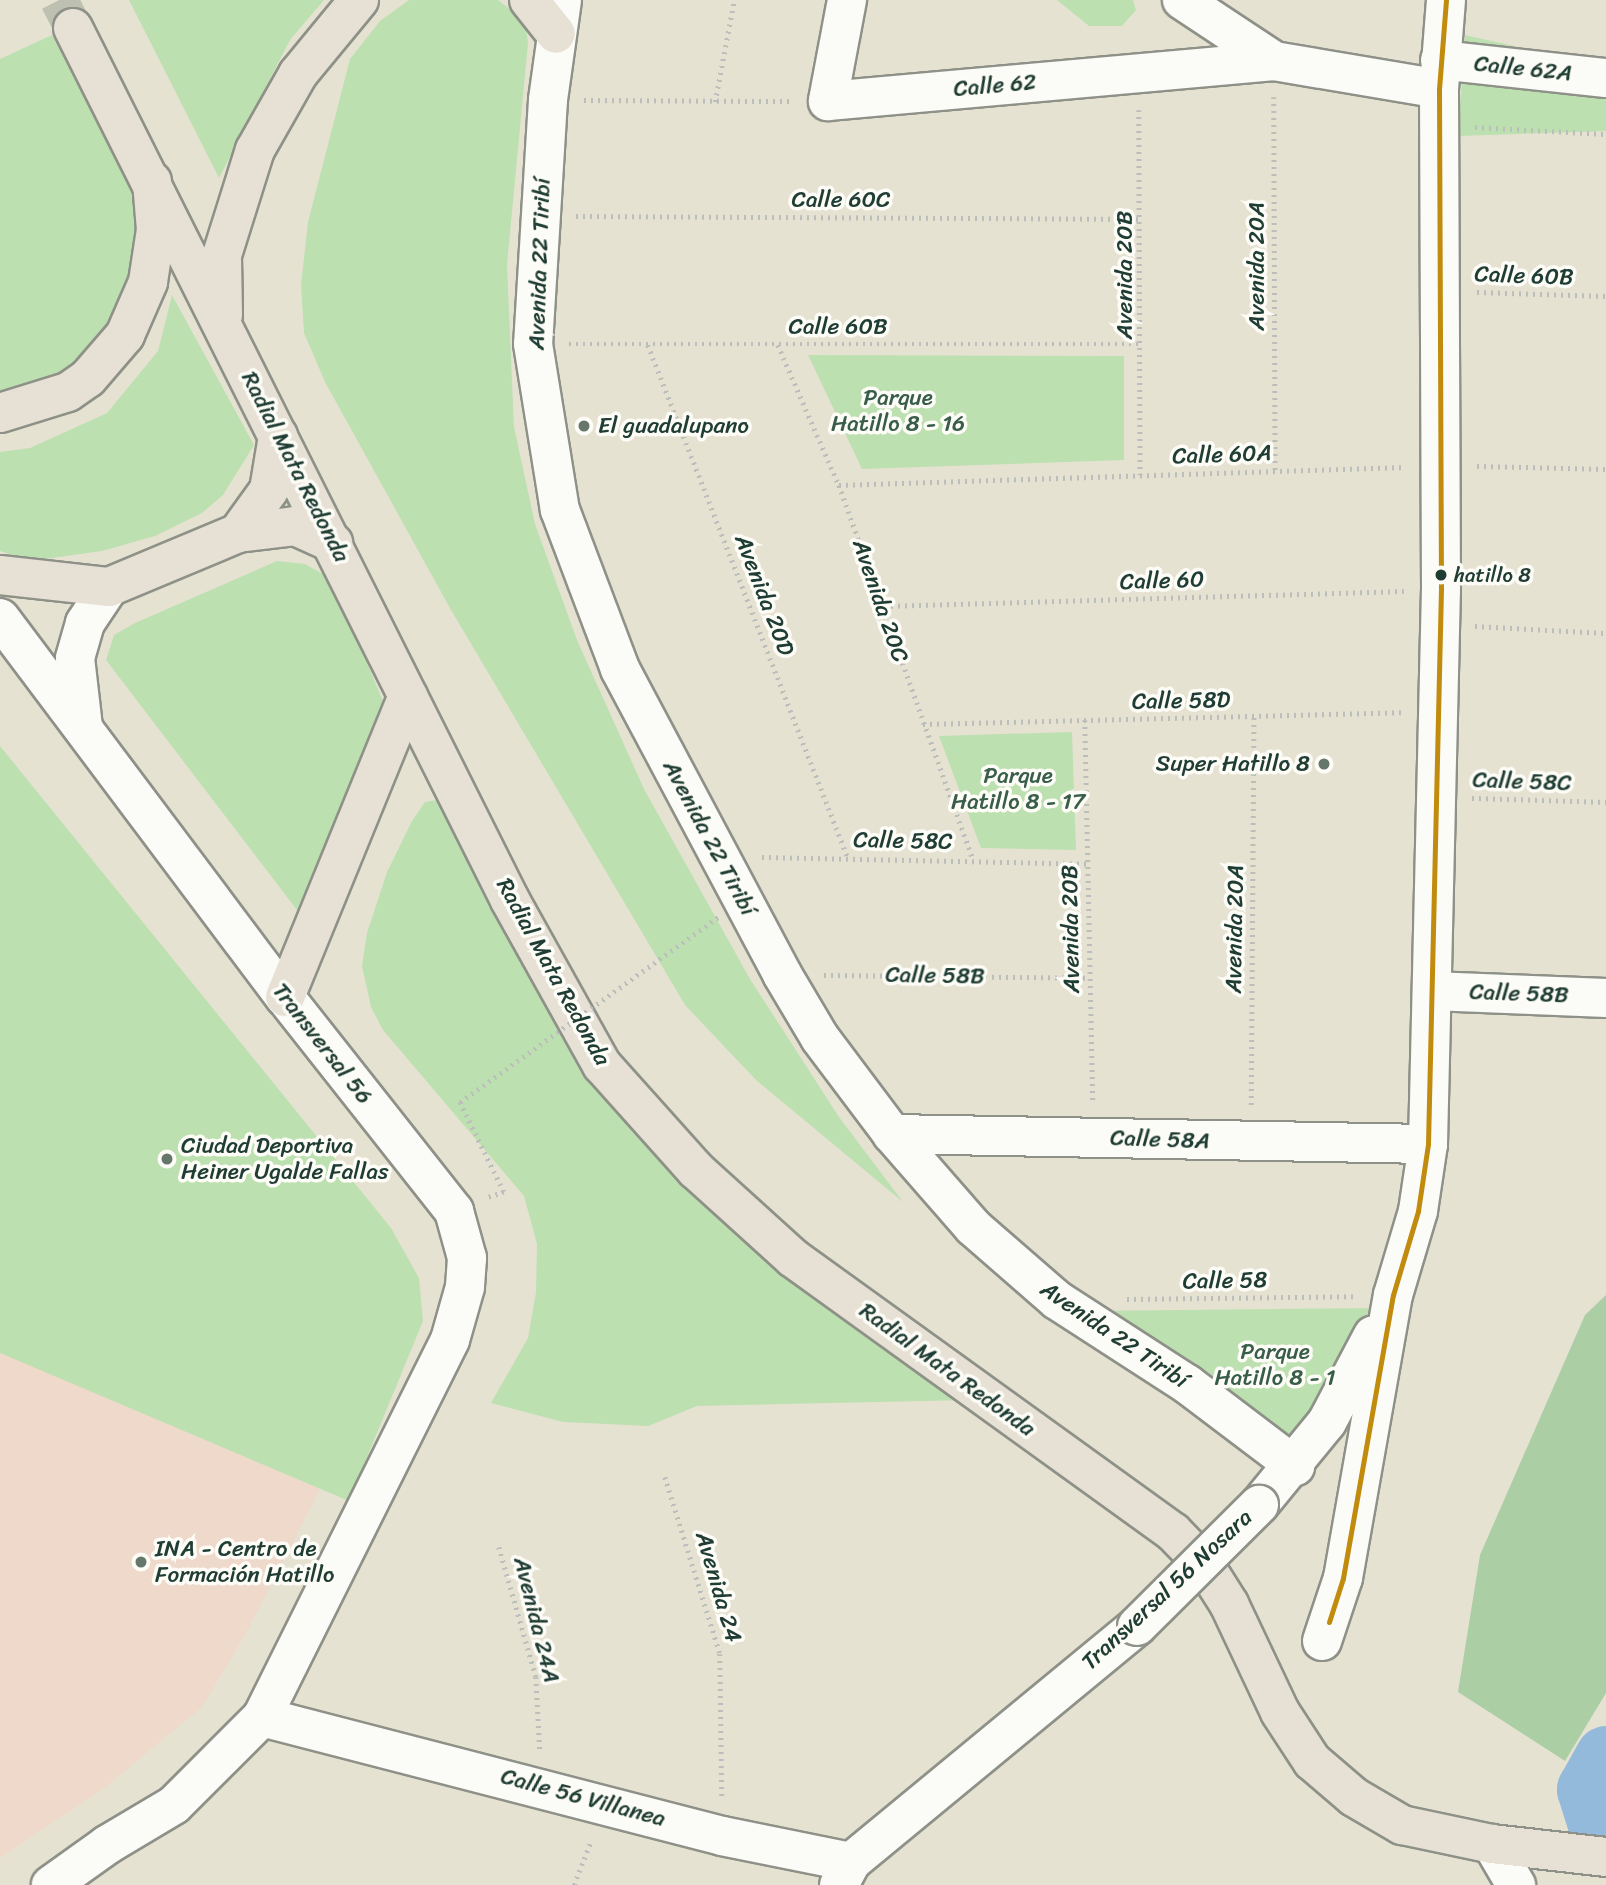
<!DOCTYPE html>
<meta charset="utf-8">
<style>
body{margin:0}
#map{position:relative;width:1606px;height:1885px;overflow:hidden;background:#e6e2d2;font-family:Sriracha,sans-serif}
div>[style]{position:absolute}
.built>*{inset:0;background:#eed9ca}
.green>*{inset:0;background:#bde0b1}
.forest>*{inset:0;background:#accea4}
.river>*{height:63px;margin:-31.5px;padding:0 31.5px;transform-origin:31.5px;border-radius:31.5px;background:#93badb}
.major-tunnel>*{height:38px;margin-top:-19px;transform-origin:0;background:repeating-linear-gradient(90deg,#bec1b2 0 38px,transparent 0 57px)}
.path>*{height:4.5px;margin-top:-2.25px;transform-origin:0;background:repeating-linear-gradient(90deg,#bcbebb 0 2px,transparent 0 7px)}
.roads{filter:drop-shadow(2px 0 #8e9187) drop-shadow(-2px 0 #8e9187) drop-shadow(0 2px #8e9187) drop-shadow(0 -2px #8e9187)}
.minor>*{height:38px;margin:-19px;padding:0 19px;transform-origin:19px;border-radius:19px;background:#fbfbf8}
.major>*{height:38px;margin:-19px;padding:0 19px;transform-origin:19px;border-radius:19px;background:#e6e1d4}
.highway>*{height:38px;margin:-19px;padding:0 19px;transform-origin:19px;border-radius:19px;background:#e6e1d4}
.path-bridge>*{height:4.5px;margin-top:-2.25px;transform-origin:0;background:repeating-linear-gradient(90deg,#bcbebb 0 2px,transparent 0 7px)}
.bridges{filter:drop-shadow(2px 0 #8e9187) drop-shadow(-2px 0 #8e9187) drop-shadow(0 2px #8e9187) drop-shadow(0 -2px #8e9187)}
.minor-bridge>*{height:38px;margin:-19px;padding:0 19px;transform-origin:19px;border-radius:19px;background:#fbfbf8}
.bus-1>*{height:5px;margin:-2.5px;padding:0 2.5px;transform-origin:2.5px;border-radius:2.5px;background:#c18c0d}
.dots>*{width:19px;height:19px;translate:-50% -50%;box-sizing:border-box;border:4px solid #fdfcf7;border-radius:50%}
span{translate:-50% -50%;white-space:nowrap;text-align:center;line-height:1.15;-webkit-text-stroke:7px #fdfcf7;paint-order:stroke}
.bus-label{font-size:21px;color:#1f3d34}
.left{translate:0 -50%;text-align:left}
.street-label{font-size:23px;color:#1f3d34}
.park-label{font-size:23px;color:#385d48}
.poi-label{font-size:23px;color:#1f3d34}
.right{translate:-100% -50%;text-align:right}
</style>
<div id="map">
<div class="built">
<i style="clip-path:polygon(0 1352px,320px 1489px,245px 1635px,202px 1707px,103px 1789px,0 1858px)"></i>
</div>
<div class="green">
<i style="clip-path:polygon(129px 0,324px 0,290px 40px,219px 178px)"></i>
<i style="clip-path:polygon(409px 0,498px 0,525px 21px,528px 43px,507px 265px,514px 427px,535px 524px,577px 640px,644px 789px,750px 979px,839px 1117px,903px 1202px,756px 1080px,685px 1005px,451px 610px,325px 382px,304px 333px,301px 285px,308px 222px,350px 59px,380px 21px)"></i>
<i style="clip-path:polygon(1057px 0,1133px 0,1136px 10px,1122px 26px,1089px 26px)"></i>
<i style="clip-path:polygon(52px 35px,139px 205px,125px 301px,71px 372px,0 397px,0 59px)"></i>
<i style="clip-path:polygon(1465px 35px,1606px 67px,1606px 131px,1458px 136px)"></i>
<i style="clip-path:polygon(172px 295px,254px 445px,223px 495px,202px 513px,155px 536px,102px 551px,30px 561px,0 551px,0 452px,30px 448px,107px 413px,158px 351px)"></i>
<i style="clip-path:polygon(808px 355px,1124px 356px,1124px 460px,862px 469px)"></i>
<i style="clip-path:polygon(277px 561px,305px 564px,323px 574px,338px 594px,388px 713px,300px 914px,106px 660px,114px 635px,135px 623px)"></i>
<i style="clip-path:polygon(1072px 732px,1076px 850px,981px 848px,939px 736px)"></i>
<i style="clip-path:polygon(0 746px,391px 1228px,419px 1278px,423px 1321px,349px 1501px,0 1353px)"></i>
<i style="clip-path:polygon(448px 798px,616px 1087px,971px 1400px,697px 1406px,648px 1426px,563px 1422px,491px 1403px,528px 1338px,536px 1292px,537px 1244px,524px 1196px,383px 1030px,371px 1007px,362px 966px,367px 933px,387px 872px,412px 821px,425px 802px)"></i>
<i style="clip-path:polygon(1377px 1308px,1296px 1447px,1085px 1311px)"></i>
</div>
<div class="forest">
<i style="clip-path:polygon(1606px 1295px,1606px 1693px,1565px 1761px,1458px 1692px,1480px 1555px,1585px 1315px)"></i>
</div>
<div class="river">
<i style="left:1606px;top:1757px;width:37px;rotate:119deg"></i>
<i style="left:1588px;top:1789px;width:60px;rotate:72.5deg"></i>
</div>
<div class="major-tunnel">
<i style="left:59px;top:0;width:31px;rotate:63deg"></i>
</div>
<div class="path">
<i style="left:1274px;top:97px;width:374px;rotate:89.8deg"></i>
<i style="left:584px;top:100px;width:208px;rotate:0.3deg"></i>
<i style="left:715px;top:102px;width:104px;rotate:-79.4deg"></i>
<i style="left:1139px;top:110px;width:365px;rotate:89.8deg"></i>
<i style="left:1475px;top:127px;width:131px;rotate:3.1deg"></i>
<i style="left:576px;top:216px;width:566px;rotate:0.3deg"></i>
<i style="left:1477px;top:292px;width:129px;rotate:1.8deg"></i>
<i style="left:569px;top:344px;width:574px"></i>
<i style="left:648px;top:345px;width:551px;rotate:68.7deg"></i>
<i style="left:778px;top:345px;width:153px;rotate:66.5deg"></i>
<i style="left:839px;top:485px;width:398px;rotate:70.3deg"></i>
<i style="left:1477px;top:466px;width:129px;rotate:1.3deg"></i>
<i style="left:839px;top:485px;width:567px;rotate:-1.82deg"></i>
<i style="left:884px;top:606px;width:520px;rotate:-1.65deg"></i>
<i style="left:1475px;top:626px;width:131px;rotate:3.1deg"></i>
<i style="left:1085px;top:720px;width:380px;rotate:88.8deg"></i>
<i style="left:923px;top:724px;width:480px;rotate:-1.4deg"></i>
<i style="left:1472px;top:798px;width:134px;rotate:1.7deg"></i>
<i style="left:762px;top:857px;width:325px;rotate:1.2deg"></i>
<i style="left:824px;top:975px;width:265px;rotate:0.6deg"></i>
<i style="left:460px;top:1102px;width:100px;rotate:63.9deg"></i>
<i style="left:504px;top:1192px;width:18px;rotate:161deg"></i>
<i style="left:1251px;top:1105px;width:388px;rotate:-89.6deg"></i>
<i style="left:1127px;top:1299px;width:230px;rotate:-0.7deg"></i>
<i style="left:665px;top:1477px;width:185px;rotate:72.7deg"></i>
<i style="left:720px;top:1654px;width:146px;rotate:89.2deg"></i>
<i style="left:499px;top:1547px;width:135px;rotate:74.1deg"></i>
<i style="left:536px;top:1677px;width:73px;rotate:86.9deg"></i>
<i style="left:574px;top:1885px;width:47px;rotate:-68.9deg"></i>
</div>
<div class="roads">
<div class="minor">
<i style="left:562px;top:0;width:101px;rotate:98deg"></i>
<i style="left:548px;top:100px;width:244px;rotate:93.5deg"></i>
<i style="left:533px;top:344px;width:168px;rotate:80.8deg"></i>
<i style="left:560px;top:510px;width:170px;rotate:69.3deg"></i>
<i style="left:620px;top:669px;width:345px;rotate:62deg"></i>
<i style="left:782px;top:974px;width:74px;rotate:59.3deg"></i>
<i style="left:820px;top:1038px;width:120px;rotate:53.1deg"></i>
<i style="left:892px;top:1134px;width:123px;rotate:48.9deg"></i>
<i style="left:973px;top:1227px;width:111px;rotate:41deg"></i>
<i style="left:1057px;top:1300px;width:155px;rotate:32.9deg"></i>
<i style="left:1187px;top:1384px;width:136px;rotate:37.2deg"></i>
<i style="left:847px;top:0;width:103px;rotate:100.7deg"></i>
<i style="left:828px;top:101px;width:448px;rotate:-5.1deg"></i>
<i style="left:1274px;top:61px;width:167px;rotate:9.6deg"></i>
<i style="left:1182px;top:0;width:110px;rotate:33.5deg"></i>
<i style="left:1440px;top:60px;width:167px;rotate:6.2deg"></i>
<i style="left:0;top:618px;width:474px;rotate:53.1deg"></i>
<i style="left:285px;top:997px;width:273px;rotate:51.7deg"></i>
<i style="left:454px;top:1211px;width:49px;rotate:74.5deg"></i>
<i style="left:467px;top:1258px;width:29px;rotate:94deg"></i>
<i style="left:465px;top:1287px;width:55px;rotate:105.8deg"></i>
<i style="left:450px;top:1340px;width:421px;rotate:116.5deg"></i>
<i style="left:262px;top:1717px;width:124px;rotate:135deg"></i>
<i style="left:174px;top:1805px;width:78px;rotate:149.2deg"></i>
<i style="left:107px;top:1845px;width:69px;rotate:144.5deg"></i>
<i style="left:83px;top:727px;width:69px;rotate:-96.6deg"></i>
<i style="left:75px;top:658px;width:36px;rotate:-74deg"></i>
<i style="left:85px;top:623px;width:43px;rotate:-56.3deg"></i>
<i style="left:1432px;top:991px;width:174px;rotate:2.3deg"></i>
<i style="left:892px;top:1134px;width:536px;rotate:1.07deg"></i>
<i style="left:1259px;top:1505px;width:107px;rotate:-50.7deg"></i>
<i style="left:1327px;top:1422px;width:98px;rotate:-62.1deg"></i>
<i style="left:1322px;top:1641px;width:66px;rotate:-71.6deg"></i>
<i style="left:1343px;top:1578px;width:287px;rotate:-80deg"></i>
<i style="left:1393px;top:1295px;width:88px;rotate:-73.4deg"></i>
<i style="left:1418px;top:1211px;width:68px;rotate:-81.5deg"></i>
<i style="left:1428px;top:1144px;width:554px;rotate:-88.66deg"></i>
<i style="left:1441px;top:590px;width:501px;rotate:-90.23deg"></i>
<i style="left:1439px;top:89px;width:89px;rotate:-85.5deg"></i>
<i style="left:262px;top:1717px;width:475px;rotate:14.5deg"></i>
<i style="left:722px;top:1836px;width:132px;rotate:11.4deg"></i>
<i style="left:1492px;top:1844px;width:48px;rotate:59.7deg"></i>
<i style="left:839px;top:1885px;width:26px;rotate:-62deg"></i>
<i style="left:851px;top:1862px;width:371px;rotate:-39.5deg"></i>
</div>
<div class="major">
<i style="left:529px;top:0;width:43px;rotate:51.5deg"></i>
<i style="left:73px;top:28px;width:975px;rotate:63.38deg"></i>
<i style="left:510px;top:900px;width:189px;rotate:60.9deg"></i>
<i style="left:602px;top:1065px;width:141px;rotate:48.2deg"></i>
<i style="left:696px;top:1170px;width:131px;rotate:42.2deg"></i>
<i style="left:793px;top:1258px;width:468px;rotate:35.8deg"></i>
<i style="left:1173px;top:1532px;width:43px;rotate:45.9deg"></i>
<i style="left:1203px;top:1563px;width:49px;rotate:57.6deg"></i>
<i style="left:1229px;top:1604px;width:119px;rotate:64.7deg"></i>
<i style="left:1280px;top:1712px;width:59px;rotate:56.9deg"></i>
<i style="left:1312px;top:1761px;width:55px;rotate:40.6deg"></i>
<i style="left:1354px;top:1797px;width:56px;rotate:30.3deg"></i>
<i style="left:1402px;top:1825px;width:92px;rotate:11.9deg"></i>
<i style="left:1492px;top:1844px;width:115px;rotate:6.5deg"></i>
<i style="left:223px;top:315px;width:60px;rotate:-91deg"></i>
<i style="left:222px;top:255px;width:110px;rotate:-72.6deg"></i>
<i style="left:255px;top:150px;width:87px;rotate:-60.5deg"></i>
<i style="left:298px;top:74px;width:96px;rotate:-50.5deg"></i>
<i style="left:285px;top:997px;width:325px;rotate:-67.8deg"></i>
</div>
<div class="highway">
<i style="left:0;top:413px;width:71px;rotate:-17.2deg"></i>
<i style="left:68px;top:392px;width:24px;rotate:-35deg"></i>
<i style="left:88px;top:378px;width:57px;rotate:-49.3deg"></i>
<i style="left:125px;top:335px;width:58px;rotate:-66.5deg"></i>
<i style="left:148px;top:282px;width:53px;rotate:-81.3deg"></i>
<i style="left:156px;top:230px;width:49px;rotate:-94.7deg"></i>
<i style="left:238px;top:533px;width:53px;rotate:-54.2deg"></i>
<i style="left:269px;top:490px;width:55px;rotate:-80.5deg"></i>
<i style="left:0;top:575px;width:110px;rotate:6.3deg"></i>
<i style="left:109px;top:587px;width:140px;rotate:-22.7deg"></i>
<i style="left:238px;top:533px;width:57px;rotate:-7deg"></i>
<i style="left:295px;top:526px;width:42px;rotate:24.1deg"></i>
</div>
</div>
<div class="path-bridge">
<i style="left:460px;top:1102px;width:321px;rotate:-35.6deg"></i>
</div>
<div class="bridges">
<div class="minor-bridge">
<i style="left:1137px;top:1626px;width:172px;rotate:-44.8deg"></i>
</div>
</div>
<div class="bus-1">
<i style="left:1329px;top:1622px;width:46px;rotate:-72.3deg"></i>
<i style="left:1343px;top:1578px;width:287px;rotate:-80deg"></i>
<i style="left:1393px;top:1295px;width:88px;rotate:-73.4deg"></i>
<i style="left:1418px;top:1211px;width:68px;rotate:-81.5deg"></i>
<i style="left:1428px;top:1144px;width:554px;rotate:-88.66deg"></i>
<i style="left:1441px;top:590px;width:501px;rotate:-90.23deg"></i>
<i style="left:1439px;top:89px;width:89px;rotate:-85.5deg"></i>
</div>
<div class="dots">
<i style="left:584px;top:426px;background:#65776b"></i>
<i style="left:1441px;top:575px;background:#1f3d34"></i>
<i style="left:1324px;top:764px;background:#65776b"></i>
<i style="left:167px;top:1159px;background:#65776b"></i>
<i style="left:141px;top:1562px;background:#65776b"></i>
</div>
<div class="bus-label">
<span class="left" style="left:1454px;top:575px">hatillo 8</span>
</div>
<div class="street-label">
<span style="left:1523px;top:69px;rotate:6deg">Calle 62A</span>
<span style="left:995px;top:86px;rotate:-5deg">Calle 62</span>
<span style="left:841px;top:200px">Calle 60C</span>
<span style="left:540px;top:264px;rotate:-88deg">Avenida 22 Tiribí</span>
<span style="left:1257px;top:266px;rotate:-90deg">Avenida 20A</span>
<span style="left:1125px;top:275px;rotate:-90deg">Avenida 20B</span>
<span style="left:1524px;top:276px;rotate:2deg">Calle 60B</span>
<span style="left:838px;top:327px">Calle 60B</span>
<span style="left:1222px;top:455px;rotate:-2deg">Calle 60A</span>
<span style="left:295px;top:467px;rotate:63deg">Radial Mata Redonda</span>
<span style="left:1162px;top:581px;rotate:-2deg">Calle 60</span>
<span style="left:764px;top:595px;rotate:69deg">Avenida 20D</span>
<span style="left:880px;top:601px;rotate:71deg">Avenida 20C</span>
<span style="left:1181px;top:701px;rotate:-1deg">Calle 58D</span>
<span style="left:1522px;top:782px;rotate:2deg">Calle 58C</span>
<span style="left:709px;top:838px;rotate:62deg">Avenida 22 Tiribí</span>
<span style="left:903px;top:841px;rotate:1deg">Calle 58C</span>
<span style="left:1071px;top:929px;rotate:-91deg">Avenida 20B</span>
<span style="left:1235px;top:929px;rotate:-89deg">Avenida 20A</span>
<span style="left:553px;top:972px;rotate:61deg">Radial Mata Redonda</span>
<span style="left:935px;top:976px;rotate:1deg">Calle 58B</span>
<span style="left:1519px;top:994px;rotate:2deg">Calle 58B</span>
<span style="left:322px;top:1044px;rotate:52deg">Transversal 56</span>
<span style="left:1160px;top:1140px;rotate:2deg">Calle 58A</span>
<span style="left:1225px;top:1281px;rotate:-1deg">Calle 58</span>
<span style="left:1114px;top:1335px;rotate:34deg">Avenida 22 Tiribí</span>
<span style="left:947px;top:1370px;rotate:36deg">Radial Mata Redonda</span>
<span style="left:718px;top:1587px;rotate:74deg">Avenida 24</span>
<span style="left:1167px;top:1590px;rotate:-43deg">Transversal 56 Nosara</span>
<span style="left:536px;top:1620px;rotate:76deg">Avenida 24A</span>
<span style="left:583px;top:1798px;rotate:15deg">Calle 56 Villanea</span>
</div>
<div class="park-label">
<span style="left:898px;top:411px">Parque<br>Hatillo 8 - 16</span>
<span style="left:1018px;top:789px">Parque<br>Hatillo 8 - 17</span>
<span style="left:1275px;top:1365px">Parque<br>Hatillo 8 - 1</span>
</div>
<div class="poi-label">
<span class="left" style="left:598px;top:426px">El guadalupano</span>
<span class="right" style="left:1310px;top:764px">Super Hatillo 8</span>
<span class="left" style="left:181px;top:1159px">Ciudad Deportiva<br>Heiner Ugalde Fallas</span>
<span class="left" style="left:155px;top:1562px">INA - Centro de<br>Formación Hatillo</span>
</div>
</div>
